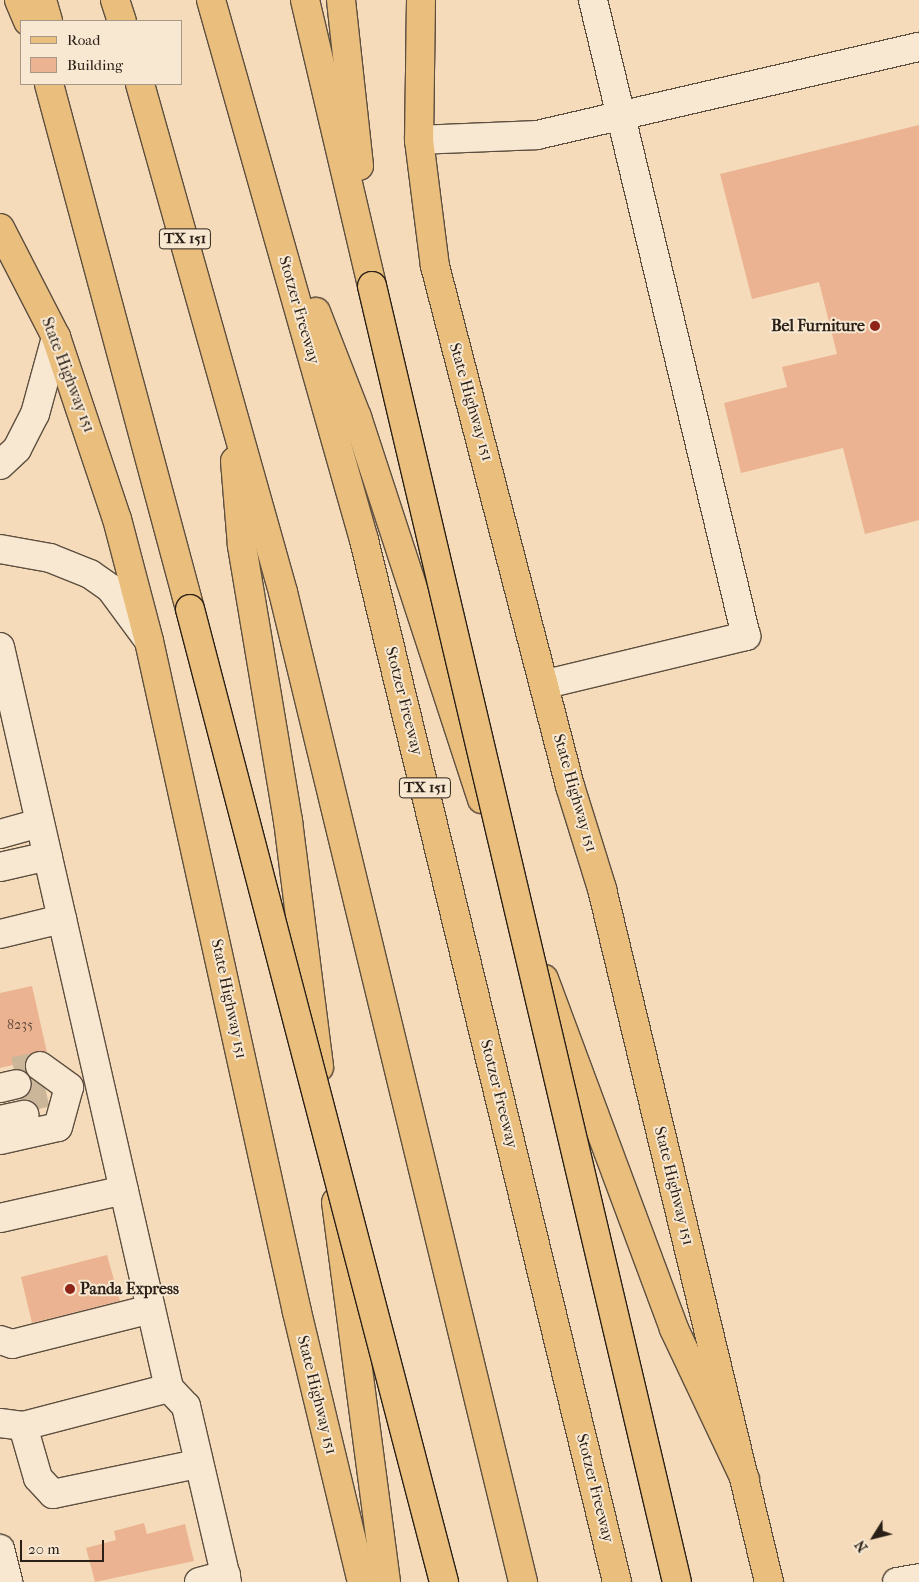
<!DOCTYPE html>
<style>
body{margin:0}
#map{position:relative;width:919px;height:1582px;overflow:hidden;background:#f5dbb9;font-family:"IM FELL French Canon",serif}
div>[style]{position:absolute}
.building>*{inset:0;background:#ebb391}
.minor-tunnel>*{height:28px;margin-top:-14px;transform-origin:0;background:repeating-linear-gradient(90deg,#ccb699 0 28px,transparent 0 42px)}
.roads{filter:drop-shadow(1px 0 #5d4f40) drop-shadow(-1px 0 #5d4f40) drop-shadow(0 1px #5d4f40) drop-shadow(0 -1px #5d4f40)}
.minor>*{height:28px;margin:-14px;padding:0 14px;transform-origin:14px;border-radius:14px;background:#f8e8d2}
.major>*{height:28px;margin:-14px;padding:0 14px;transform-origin:14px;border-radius:14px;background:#eabe7c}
.highway>*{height:28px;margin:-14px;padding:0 14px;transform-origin:14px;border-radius:14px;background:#eabe7c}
.bridges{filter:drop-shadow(1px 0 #2a2017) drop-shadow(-1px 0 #2a2017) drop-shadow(0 1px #2a2017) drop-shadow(0 -1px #2a2017)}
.highway-bridge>*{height:28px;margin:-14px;padding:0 14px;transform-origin:14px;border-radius:14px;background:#eabe7c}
.dots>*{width:14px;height:14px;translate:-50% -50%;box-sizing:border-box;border:2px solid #f8e8d2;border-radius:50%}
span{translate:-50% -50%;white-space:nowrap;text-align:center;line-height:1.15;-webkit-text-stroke:4px #f8e8d2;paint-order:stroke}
.number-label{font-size:14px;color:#5a4536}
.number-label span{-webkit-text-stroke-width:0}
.shield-label span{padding:1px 4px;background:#f8e8d2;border:1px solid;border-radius:4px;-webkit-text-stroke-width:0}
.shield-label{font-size:15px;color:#2a2017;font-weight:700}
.street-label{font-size:16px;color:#2a2017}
.poi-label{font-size:16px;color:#2a2017;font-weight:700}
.right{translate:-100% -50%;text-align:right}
.left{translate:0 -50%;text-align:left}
.legend{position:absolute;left:20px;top:20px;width:162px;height:65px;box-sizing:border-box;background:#f8e8d2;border:1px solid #a69887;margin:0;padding:6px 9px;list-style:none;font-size:15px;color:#2a2017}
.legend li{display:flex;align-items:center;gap:10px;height:25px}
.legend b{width:25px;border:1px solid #a69887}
.north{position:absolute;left:849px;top:1512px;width:50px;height:50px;-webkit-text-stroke:4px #f8e8d2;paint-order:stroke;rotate:234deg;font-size:14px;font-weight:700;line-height:20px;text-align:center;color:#2a2017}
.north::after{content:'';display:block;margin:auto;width:18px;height:22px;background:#2a2017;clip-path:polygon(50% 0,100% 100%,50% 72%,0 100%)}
.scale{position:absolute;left:20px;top:1540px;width:84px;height:22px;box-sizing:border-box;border:2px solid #2a2017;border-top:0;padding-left:6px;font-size:15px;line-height:18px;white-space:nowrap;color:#2a2017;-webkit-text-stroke:4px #f8e8d2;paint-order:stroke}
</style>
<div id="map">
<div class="building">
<i style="clip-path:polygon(919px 125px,919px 520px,865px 534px,843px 448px,741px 473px,724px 403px,787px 387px,782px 367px,837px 354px,819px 282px,752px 299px,720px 174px)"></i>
<i style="clip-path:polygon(32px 986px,48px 1057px,0 1068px,0 993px)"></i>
<i style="clip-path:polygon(107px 1255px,120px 1301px,32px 1323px,21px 1277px)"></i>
<i style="clip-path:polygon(144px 1523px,147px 1534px,185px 1524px,194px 1561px,95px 1582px,86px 1548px,116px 1540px,114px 1531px)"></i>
</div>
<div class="minor-tunnel">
<i style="left:14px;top:1071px;width:26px;rotate:-11deg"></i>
<i style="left:20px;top:1099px;width:27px;rotate:-13deg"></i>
</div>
<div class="roads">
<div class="minor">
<i style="left:419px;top:140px;width:118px;rotate:-2.4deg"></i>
<i style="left:537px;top:135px;width:392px;rotate:-13deg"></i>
<i style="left:0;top:465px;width:23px;rotate:-43deg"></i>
<i style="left:17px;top:449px;width:39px;rotate:-63deg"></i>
<i style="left:35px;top:414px;width:80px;rotate:-74.7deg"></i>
<i style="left:0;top:549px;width:51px;rotate:10.2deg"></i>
<i style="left:50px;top:558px;width:43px;rotate:21.8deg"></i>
<i style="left:90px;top:574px;width:24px;rotate:35deg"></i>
<i style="left:110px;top:588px;width:62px;rotate:53.5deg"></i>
<i style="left:0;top:647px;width:760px;rotate:77.15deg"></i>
<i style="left:169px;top:1388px;width:25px;rotate:47deg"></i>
<i style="left:186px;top:1406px;width:181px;rotate:76.9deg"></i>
<i style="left:546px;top:684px;width:206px;rotate:-13.5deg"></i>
<i style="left:746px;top:636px;width:654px;rotate:-103.53deg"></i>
<i style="left:0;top:834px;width:41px;rotate:-15.4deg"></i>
<i style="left:0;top:867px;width:49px;rotate:-12.9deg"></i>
<i style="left:0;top:934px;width:64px;rotate:-13.6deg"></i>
<i style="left:40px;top:1066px;width:36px;rotate:36deg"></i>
<i style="left:0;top:1088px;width:17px;rotate:-13deg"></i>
<i style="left:0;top:1120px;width:25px;rotate:-12deg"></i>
<i style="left:0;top:1140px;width:59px;rotate:-12.6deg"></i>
<i style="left:58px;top:1127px;width:41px;rotate:-74.6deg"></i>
<i style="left:0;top:1218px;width:127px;rotate:-12.7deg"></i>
<i style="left:0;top:1340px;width:13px;rotate:18deg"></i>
<i style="left:12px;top:1344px;width:143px;rotate:-14.1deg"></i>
<i style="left:0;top:1423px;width:23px;rotate:7deg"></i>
<i style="left:23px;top:1426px;width:151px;rotate:-14.6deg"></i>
<i style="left:23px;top:1426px;width:54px;rotate:73.9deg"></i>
<i style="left:38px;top:1478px;width:22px;rotate:47deg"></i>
<i style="left:53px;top:1494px;width:147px;rotate:-11.8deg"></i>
<i style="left:0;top:1549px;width:34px;rotate:76deg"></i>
<i style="left:199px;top:1582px;width:28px;rotate:-15deg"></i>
<i style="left:897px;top:1582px;width:22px;rotate:-10deg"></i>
</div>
<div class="major">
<i style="left:421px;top:0;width:140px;rotate:90.8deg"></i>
<i style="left:419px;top:140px;width:127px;rotate:82.8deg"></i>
<i style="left:435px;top:266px;width:537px;rotate:75.45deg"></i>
<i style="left:570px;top:786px;width:108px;rotate:72.7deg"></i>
<i style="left:602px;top:889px;width:713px;rotate:76.45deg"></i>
<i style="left:0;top:228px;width:123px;rotate:62.8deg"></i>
<i style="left:56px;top:337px;width:192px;rotate:71.5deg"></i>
<i style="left:117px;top:519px;width:126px;rotate:75.3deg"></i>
<i style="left:149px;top:641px;width:687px;rotate:77.56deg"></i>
<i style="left:297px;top:1312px;width:278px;rotate:76.5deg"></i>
</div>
<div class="highway">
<i style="left:19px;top:0;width:23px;rotate:67deg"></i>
<i style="left:42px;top:0;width:22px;rotate:74deg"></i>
<i style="left:115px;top:0;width:22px;rotate:72deg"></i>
<i style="left:211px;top:0;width:561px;rotate:74.18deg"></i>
<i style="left:364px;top:540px;width:1072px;rotate:76.35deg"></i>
<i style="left:305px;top:0;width:294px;rotate:76.8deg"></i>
<i style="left:341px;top:0;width:167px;rotate:83.8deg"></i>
<i style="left:49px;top:84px;width:544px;rotate:74.97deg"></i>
<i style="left:140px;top:84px;width:528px;rotate:74.28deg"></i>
<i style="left:283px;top:592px;width:1019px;rotate:76.37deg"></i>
<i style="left:316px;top:312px;width:113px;rotate:68.7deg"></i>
<i style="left:357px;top:417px;width:402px;rotate:71.9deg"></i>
<i style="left:235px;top:461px;width:85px;rotate:85.3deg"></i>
<i style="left:242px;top:546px;width:279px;rotate:80.5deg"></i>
<i style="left:288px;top:821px;width:248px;rotate:82.8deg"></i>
<i style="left:544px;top:979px;width:373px;rotate:69.6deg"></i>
<i style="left:674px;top:1329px;width:166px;rotate:64.7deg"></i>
<i style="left:336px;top:1202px;width:383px;rotate:82.5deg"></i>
</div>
</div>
<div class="bridges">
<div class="highway-bridge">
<i style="left:372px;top:286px;width:1331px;rotate:76.76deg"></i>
<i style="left:190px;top:609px;width:1006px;rotate:75.37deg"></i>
</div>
</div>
<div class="dots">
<i style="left:875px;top:326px;background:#8f2418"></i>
<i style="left:70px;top:1289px;background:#8f2418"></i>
</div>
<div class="number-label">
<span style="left:20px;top:1025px">8235</span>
</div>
<div class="shield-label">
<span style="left:185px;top:239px">TX 151</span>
<span style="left:425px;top:788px">TX 151</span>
</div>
<div class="street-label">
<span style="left:299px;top:310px;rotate:74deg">Stotzer Freeway</span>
<span style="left:68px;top:375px;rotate:69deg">State Highway 151</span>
<span style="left:471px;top:402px;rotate:74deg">State Highway 151</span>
<span style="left:404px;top:701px;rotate:76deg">Stotzer Freeway</span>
<span style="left:575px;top:793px;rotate:74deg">State Highway 151</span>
<span style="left:229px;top:999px;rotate:78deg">State Highway 151</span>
<span style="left:499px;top:1094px;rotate:76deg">Stotzer Freeway</span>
<span style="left:674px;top:1186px;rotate:76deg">State Highway 151</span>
<span style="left:317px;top:1395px;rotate:76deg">State Highway 151</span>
<span style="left:595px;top:1488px;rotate:76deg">Stotzer Freeway</span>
</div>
<div class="poi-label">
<span class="right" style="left:865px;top:326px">Bel Furniture</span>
<span class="left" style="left:80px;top:1289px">Panda Express</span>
</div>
<ul class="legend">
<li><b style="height:6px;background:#eabe7c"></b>Road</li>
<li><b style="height:14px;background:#ebb391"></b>Building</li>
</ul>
<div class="north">N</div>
<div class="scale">20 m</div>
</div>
